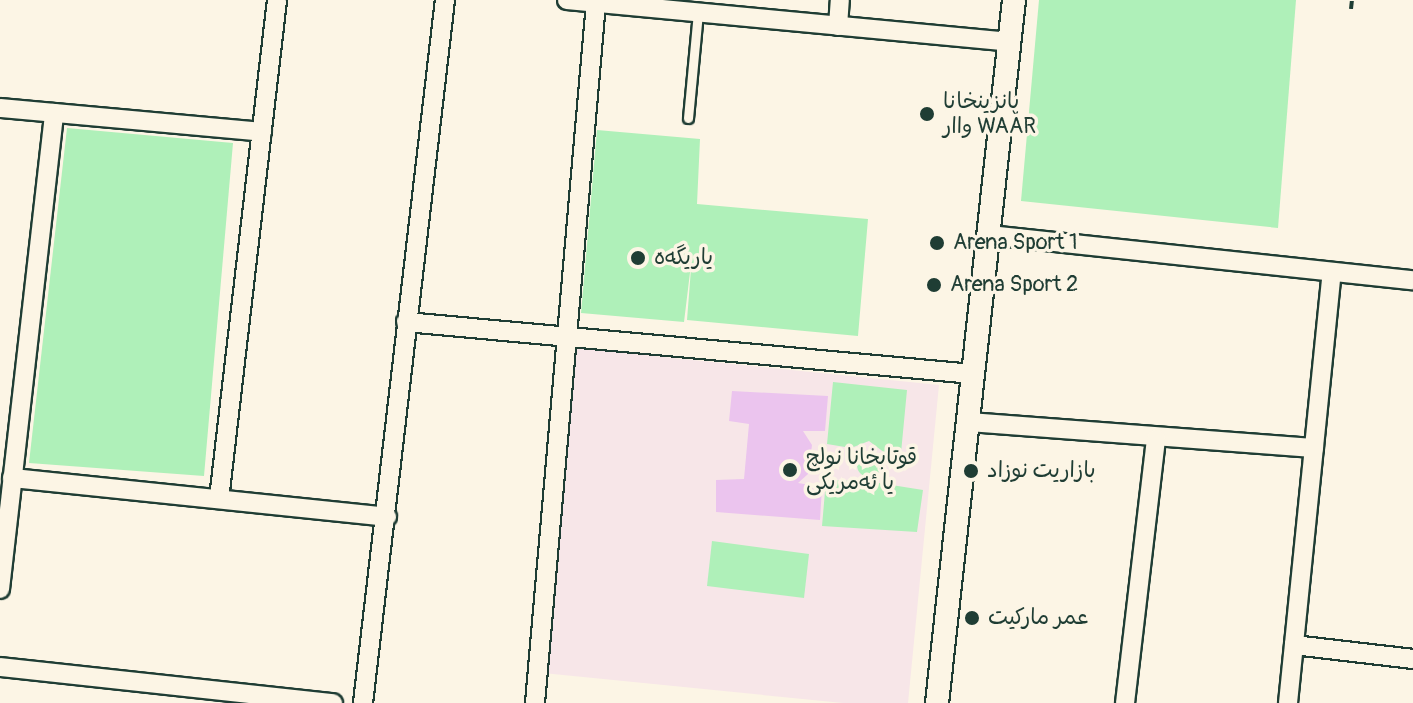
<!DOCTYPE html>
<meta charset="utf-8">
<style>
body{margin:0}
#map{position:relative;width:1413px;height:703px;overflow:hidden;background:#fcf5e5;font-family:Pangolin,"Playpen Sans Arabic",sans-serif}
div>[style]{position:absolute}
.built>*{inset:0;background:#f7e6e8}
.green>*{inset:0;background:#aff0b9}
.round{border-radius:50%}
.building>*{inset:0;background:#ebc4ee}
.path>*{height:4px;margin-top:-2px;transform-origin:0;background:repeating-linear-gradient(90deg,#1f3d34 0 8px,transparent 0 14px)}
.roads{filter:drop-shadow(2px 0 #1f3d34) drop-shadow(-2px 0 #1f3d34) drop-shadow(0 2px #1f3d34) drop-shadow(0 -2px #1f3d34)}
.service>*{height:9px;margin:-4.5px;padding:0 4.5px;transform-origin:4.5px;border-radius:4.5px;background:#fcf5e5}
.minor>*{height:18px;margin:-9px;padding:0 9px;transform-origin:9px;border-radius:9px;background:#fcf5e5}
.tertiary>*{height:22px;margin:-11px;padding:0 11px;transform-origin:11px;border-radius:11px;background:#fcf5e5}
.dots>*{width:22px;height:22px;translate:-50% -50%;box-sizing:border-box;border:4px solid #fcf5e5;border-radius:50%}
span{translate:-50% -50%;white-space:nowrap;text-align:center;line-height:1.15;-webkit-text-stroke:7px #fcf5e5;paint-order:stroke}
.poi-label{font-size:22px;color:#1f3d34}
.left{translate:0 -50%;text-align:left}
</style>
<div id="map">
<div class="built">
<i style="clip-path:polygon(575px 348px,939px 385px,908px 703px,843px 703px,543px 673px)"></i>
</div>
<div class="green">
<i style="clip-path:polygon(1039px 0,1296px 0,1278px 228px,1021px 201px)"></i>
<i style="clip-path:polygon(67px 128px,233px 143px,204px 476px,29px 463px)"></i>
<i style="clip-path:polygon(597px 130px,700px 139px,697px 204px,868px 219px,858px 336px,687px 320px,692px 256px,684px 322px,581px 313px)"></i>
<i style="clip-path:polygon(833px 382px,907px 390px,901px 453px,885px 453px,869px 441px,851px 448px,827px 444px)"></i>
<i class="round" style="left:857px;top:453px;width:24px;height:24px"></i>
<i style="clip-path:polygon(826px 480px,855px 481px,867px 491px,879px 483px,923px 490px,917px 532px,822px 526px)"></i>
<i style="clip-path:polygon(712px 541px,809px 554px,804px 598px,707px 586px)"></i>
</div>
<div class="building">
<i style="clip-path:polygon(732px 391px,828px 396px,825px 431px,803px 431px,812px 445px,808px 474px,798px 483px,822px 487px,820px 520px,716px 512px,716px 480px,744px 479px,749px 424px,729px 421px)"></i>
</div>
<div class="path">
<i style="left:1351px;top:9px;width:9px;rotate:-84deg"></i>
</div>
<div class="roads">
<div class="service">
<i style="left:688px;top:118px;width:105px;rotate:-84.6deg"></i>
</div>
<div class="minor">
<i style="left:567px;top:0;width:445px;rotate:5.4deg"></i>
<i style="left:838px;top:26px;width:26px;rotate:-86deg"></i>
<i style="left:0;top:108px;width:263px;rotate:5.2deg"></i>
<i style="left:989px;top:235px;width:426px;rotate:6.1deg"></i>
<i style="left:406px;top:322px;width:569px;rotate:5.24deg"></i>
<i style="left:968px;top:422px;width:347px;rotate:4.3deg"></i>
<i style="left:12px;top:478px;width:377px;rotate:5.9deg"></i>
<i style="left:219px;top:499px;width:502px;rotate:-83.37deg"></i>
<i style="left:0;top:589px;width:479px;rotate:-83.5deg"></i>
<i style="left:1294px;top:645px;width:120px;rotate:6.7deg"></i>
<i style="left:0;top:667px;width:335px;rotate:6.2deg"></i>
<i style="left:363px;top:703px;width:708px;rotate:-83.35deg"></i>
<i style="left:535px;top:703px;width:703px;rotate:-85.02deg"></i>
<i style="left:1125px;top:703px;width:266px;rotate:-83.3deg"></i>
<i style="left:1288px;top:703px;width:433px;rotate:-84.2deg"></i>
</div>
<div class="tertiary">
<i style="left:937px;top:703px;width:707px;rotate:-83.75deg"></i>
</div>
</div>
<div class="dots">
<i style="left:927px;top:114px;background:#1f3d34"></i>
<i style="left:937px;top:243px;background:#1f3d34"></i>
<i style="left:638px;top:258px;background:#1f3d34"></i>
<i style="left:934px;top:285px;background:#1f3d34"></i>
<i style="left:790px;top:470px;background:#1f3d34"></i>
<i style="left:971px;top:471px;background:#1f3d34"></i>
<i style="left:972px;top:618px;background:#1f3d34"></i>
</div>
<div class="poi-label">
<span class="left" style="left:943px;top:114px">پانزینخانا<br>واار WAAR</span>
<span class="left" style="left:953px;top:243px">Arena Sport 1</span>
<span class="left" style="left:654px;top:258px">یاریگه‌ه</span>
<span class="left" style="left:950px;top:285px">Arena Sport 2</span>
<span class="left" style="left:806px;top:470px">قوتابخانا نولچ<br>يا ئەمريكى</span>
<span class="left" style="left:987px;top:471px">بازاريت نوزاد</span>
<span class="left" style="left:988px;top:618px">عمر ماركيت</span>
</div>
</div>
